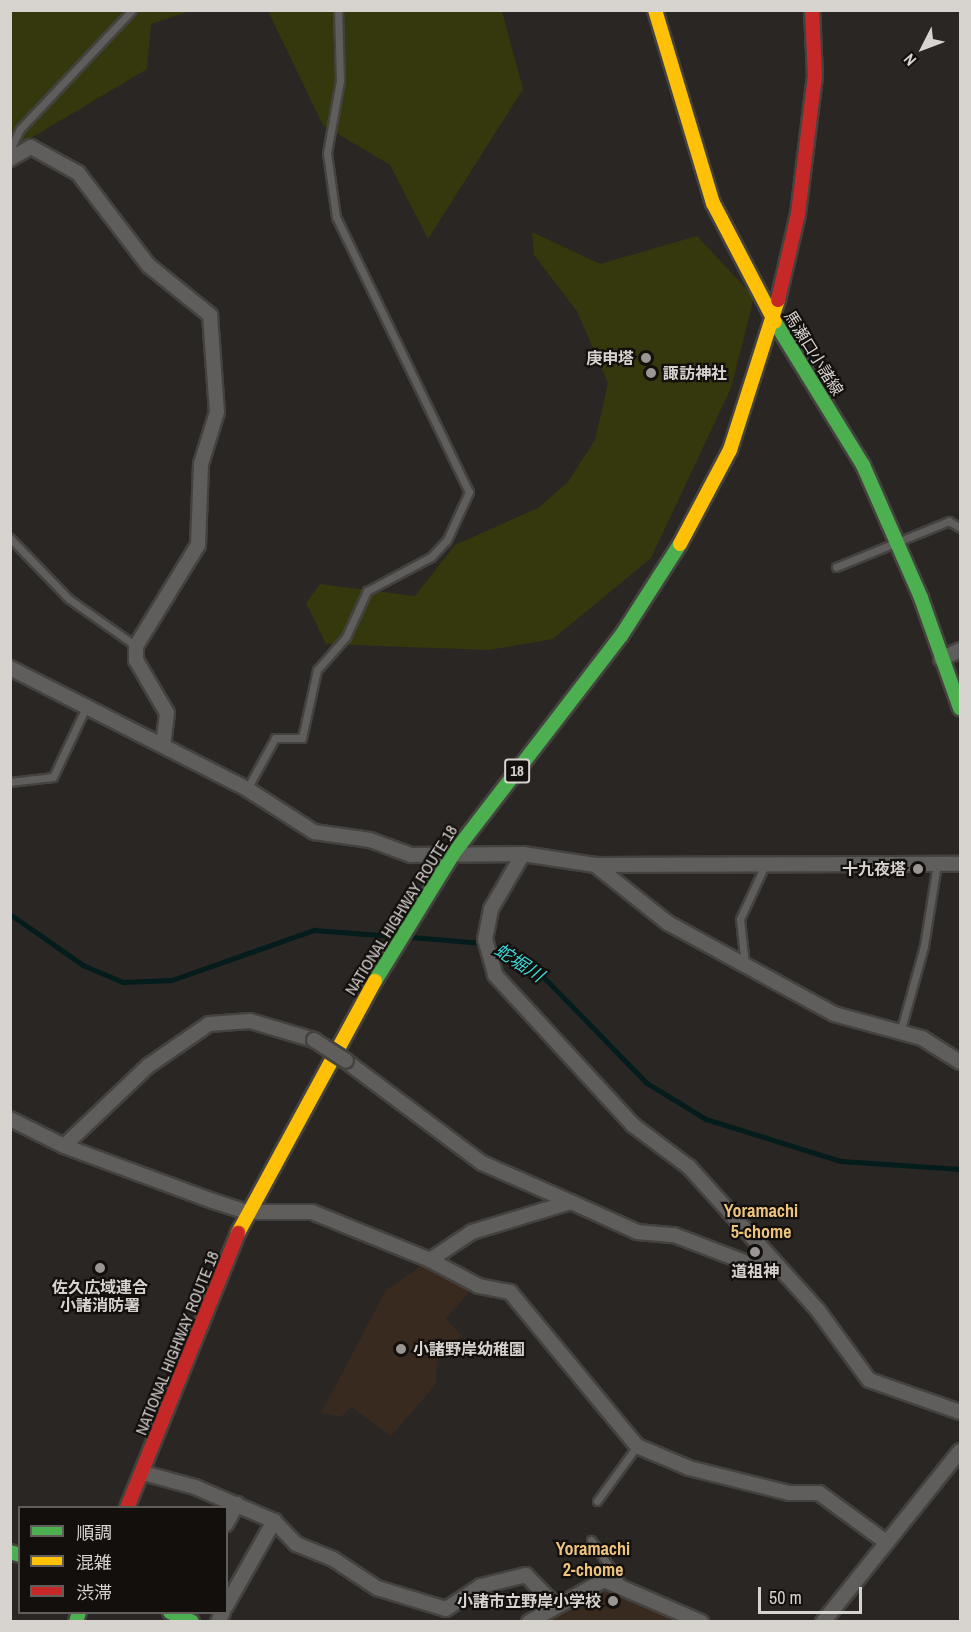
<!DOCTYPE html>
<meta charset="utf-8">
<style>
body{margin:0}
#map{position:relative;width:971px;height:1632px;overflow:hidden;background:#292623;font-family:"Archivo Narrow","Noto Sans JP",sans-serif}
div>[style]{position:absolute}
.education>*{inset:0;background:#392a20}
.green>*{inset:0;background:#35380d}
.stream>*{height:4.5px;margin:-2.25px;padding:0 2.25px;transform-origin:2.25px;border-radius:2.25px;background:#041c1c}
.roads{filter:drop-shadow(2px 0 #44423f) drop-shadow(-2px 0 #44423f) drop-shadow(0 2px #44423f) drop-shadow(0 -2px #44423f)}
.lane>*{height:7px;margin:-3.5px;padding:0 3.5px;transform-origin:3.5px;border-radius:3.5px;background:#605e5d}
.street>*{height:14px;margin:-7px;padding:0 7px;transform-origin:7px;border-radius:7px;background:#605e5d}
.fast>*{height:14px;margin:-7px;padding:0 7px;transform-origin:7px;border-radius:7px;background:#4caf50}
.slow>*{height:14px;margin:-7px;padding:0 7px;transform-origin:7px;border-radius:7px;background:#ffc107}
.jam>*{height:14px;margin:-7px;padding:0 7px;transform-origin:7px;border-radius:7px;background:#c62828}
.bridges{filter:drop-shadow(2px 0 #44423f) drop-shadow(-2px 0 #44423f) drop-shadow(0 2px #44423f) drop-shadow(0 -2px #44423f)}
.street-bridge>*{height:14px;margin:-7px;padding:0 7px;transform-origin:7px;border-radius:7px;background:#605e5d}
.dots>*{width:16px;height:16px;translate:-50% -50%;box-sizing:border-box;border:3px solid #120f0d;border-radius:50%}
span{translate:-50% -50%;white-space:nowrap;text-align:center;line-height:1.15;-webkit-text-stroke:4.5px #120f0d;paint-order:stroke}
.shield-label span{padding:2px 4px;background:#120f0d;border:2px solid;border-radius:4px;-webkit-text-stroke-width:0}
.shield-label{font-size:15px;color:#d7d3cf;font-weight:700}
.street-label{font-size:16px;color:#d7d3cf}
.poi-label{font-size:16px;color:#d7d3cf;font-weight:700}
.right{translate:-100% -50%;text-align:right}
.left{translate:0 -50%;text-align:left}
.water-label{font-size:18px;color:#3ddadb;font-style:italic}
.neighbourhood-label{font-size:18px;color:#eec37e;font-weight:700}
.frame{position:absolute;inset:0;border:12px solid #d7d3cf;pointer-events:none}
.legend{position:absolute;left:18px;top:1506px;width:210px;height:108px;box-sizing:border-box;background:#120f0d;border:2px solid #615d5b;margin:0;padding:8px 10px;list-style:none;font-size:18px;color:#d7d3cf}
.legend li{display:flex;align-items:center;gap:12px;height:30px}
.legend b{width:30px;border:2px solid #615d5b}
.north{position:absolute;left:893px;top:18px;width:60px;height:60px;-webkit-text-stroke:4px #120f0d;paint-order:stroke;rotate:228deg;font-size:16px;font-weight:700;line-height:24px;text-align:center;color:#d7d3cf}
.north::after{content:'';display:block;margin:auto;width:21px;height:27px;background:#d7d3cf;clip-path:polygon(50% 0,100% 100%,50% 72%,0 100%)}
.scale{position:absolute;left:758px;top:1587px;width:104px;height:27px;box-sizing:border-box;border:3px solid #d7d3cf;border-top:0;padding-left:8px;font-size:18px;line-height:21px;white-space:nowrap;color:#d7d3cf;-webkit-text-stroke:4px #120f0d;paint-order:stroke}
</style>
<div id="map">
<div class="education">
<i style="clip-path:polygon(430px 1260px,475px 1285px,446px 1319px,462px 1336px,437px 1361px,436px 1384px,391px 1436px,351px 1407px,341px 1417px,321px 1413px,386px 1290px)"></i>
<i style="clip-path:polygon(604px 1580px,713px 1621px,532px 1622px)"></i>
</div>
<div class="green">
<i style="clip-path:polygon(15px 10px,190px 11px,151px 24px,147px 69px,11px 150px,11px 14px)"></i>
<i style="clip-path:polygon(268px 11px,502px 11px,523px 89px,428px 239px,390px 165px,323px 125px)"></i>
<i style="clip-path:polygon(532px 232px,600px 264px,697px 236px,754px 297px,731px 388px,651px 558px,553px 639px,489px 650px,326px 644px,306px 603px,320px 584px,415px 596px,455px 545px,538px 508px,568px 482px,595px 440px,608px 383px,577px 311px,534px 255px)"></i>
</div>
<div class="stream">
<i style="left:10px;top:914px;width:89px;rotate:34.9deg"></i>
<i style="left:83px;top:965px;width:43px;rotate:23deg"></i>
<i style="left:123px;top:982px;width:49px;rotate:-2.3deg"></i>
<i style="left:172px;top:980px;width:151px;rotate:-19.4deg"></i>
<i style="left:314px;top:930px;width:79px;rotate:4.3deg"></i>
<i style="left:411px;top:937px;width:72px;rotate:4.8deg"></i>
<i style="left:491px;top:944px;width:57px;rotate:30.6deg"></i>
<i style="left:540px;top:973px;width:153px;rotate:45.8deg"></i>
<i style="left:647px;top:1083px;width:69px;rotate:31.4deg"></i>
<i style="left:706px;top:1119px;width:141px;rotate:17.3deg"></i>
<i style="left:841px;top:1161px;width:119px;rotate:3.8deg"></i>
</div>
<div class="roads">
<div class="lane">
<i style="left:10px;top:150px;width:23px;rotate:-65deg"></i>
<i style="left:20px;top:129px;width:163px;rotate:-46.7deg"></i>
<i style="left:10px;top:538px;width:85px;rotate:46deg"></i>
<i style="left:69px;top:599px;width:82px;rotate:35deg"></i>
<i style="left:836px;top:567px;width:122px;rotate:-22.2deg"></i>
<i style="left:949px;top:521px;width:13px;rotate:32deg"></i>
<i style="left:10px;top:782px;width:43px;rotate:-6.6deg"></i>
<i style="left:53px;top:777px;width:80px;rotate:-64.7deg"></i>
<i style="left:247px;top:789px;width:58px;rotate:-61.2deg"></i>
<i style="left:275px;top:738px;width:27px"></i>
<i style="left:302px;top:738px;width:70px;rotate:-77.6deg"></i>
<i style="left:317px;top:670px;width:44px;rotate:-48.7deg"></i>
<i style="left:346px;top:637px;width:51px;rotate:-65.5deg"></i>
<i style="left:367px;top:591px;width:72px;rotate:-28deg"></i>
<i style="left:431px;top:557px;width:23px;rotate:-47deg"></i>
<i style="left:447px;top:540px;width:53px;rotate:-65.4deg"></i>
<i style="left:469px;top:492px;width:305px;rotate:-115.8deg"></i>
<i style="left:336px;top:217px;width:65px;rotate:-98deg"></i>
<i style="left:327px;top:153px;width:73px;rotate:-79.8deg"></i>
<i style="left:340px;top:81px;width:71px;rotate:-91.6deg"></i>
<i style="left:745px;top:965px;width:46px;rotate:-96.2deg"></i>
<i style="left:740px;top:919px;width:60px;rotate:-65.2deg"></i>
<i style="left:900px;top:1033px;width:90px;rotate:-74.6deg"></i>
<i style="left:924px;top:946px;width:83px;rotate:-81deg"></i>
<i style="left:597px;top:1501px;width:68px;rotate:-54deg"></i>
<i style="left:591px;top:1540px;width:52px;rotate:55.1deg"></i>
</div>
<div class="street">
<i style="left:10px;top:159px;width:24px;rotate:-30deg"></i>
<i style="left:31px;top:147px;width:54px;rotate:29deg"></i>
<i style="left:78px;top:173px;width:116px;rotate:52.7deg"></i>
<i style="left:148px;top:265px;width:80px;rotate:38.9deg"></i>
<i style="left:210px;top:315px;width:97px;rotate:85.9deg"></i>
<i style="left:217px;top:412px;width:54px;rotate:107.1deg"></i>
<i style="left:201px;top:464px;width:81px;rotate:92.1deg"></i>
<i style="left:198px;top:545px;width:119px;rotate:121.5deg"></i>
<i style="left:136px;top:646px;width:14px;rotate:90deg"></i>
<i style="left:136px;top:660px;width:61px;rotate:59.7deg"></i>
<i style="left:167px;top:713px;width:32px;rotate:97deg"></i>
<i style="left:941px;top:659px;width:21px;rotate:-25deg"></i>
<i style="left:10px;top:668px;width:266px;rotate:27deg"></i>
<i style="left:247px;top:789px;width:80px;rotate:32.7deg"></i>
<i style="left:314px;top:832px;width:57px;rotate:8.1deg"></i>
<i style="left:370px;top:840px;width:44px;rotate:20.1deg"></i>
<i style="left:411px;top:855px;width:112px;rotate:-0.5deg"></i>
<i style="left:523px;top:854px;width:73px;rotate:8.7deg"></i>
<i style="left:595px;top:865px;width:365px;rotate:-0.2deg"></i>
<i style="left:523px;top:854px;width:64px;rotate:120.2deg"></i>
<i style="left:491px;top:909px;width:31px;rotate:101deg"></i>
<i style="left:485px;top:939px;width:37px;rotate:74deg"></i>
<i style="left:495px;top:975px;width:204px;rotate:47.4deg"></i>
<i style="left:633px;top:1125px;width:70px;rotate:36.9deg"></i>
<i style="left:689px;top:1167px;width:191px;rotate:48deg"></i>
<i style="left:817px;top:1309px;width:88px;rotate:53.8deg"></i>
<i style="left:869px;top:1380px;width:96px;rotate:19.4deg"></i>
<i style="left:595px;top:865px;width:93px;rotate:38.5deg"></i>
<i style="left:668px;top:923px;width:189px;rotate:28.7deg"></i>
<i style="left:834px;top:1014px;width:91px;rotate:15.3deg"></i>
<i style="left:922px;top:1038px;width:45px;rotate:32.3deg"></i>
<i style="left:346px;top:1061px;width:170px;rotate:36.9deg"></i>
<i style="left:482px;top:1163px;width:97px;rotate:23.7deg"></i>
<i style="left:10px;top:1119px;width:60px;rotate:26.6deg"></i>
<i style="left:64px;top:1146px;width:159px;rotate:20.3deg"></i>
<i style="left:213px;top:1201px;width:36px;rotate:18deg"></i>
<i style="left:247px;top:1212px;width:65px"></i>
<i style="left:312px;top:1212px;width:127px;rotate:22.1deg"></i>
<i style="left:430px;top:1260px;width:55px;rotate:28deg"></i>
<i style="left:479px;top:1286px;width:32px;rotate:11deg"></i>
<i style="left:510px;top:1292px;width:200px;rotate:50.5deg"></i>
<i style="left:637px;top:1446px;width:56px;rotate:22.9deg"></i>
<i style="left:689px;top:1468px;width:103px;rotate:14deg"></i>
<i style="left:789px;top:1493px;width:30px"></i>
<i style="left:819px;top:1493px;width:83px;rotate:36.2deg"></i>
<i style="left:64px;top:1146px;width:116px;rotate:-43.6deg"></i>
<i style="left:148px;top:1066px;width:74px;rotate:-34.5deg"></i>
<i style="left:209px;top:1024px;width:41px;rotate:-4.2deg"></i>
<i style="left:250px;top:1021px;width:67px;rotate:16.5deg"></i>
<i style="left:430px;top:1260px;width:50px;rotate:-33.7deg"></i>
<i style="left:472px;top:1232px;width:103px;rotate:-16.9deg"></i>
<i style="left:571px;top:1202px;width:72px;rotate:24.4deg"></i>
<i style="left:637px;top:1232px;width:37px;rotate:5deg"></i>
<i style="left:674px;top:1235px;width:87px;rotate:20.9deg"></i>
<i style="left:755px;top:1266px;width:17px;rotate:-28deg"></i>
<i style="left:143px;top:1473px;width:54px;rotate:15.1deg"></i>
<i style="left:195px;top:1487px;width:86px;rotate:23.3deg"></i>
<i style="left:274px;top:1521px;width:32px;rotate:46deg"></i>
<i style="left:296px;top:1544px;width:40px;rotate:22deg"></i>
<i style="left:333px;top:1559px;width:53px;rotate:33.4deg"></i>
<i style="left:377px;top:1588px;width:72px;rotate:16.9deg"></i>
<i style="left:446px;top:1609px;width:42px;rotate:-33.3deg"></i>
<i style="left:481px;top:1586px;width:46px;rotate:-13.7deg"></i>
<i style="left:526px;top:1575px;width:40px;rotate:46deg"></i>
<i style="left:226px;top:1524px;width:23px;rotate:-61deg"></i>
<i style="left:226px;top:1606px;width:98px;rotate:-60.5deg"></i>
<i style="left:218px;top:1622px;width:11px;rotate:-63deg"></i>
<i style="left:529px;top:1622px;width:86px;rotate:-29.2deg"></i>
<i style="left:604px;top:1580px;width:106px;rotate:23.4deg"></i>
<i style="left:823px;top:1622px;width:219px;rotate:-51.3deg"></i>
</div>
<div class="fast">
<i style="left:775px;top:322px;width:168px;rotate:58.4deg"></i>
<i style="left:863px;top:465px;width:145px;rotate:66.4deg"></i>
<i style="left:921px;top:598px;width:117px;rotate:70.5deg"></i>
<i style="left:375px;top:981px;width:149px;rotate:-58.4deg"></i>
<i style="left:453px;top:854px;width:275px;rotate:-52.4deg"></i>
<i style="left:621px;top:636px;width:109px;rotate:-57.3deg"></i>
<i style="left:10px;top:1552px;width:10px;rotate:17deg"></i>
<i style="left:170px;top:1612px;width:24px;rotate:24deg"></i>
<i style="left:76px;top:1622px;width:10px;rotate:-73deg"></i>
</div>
<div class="slow">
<i style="left:655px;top:10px;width:202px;rotate:73.3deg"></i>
<i style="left:713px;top:203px;width:134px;rotate:62.5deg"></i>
<i style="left:680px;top:544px;width:106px;rotate:-62deg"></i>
<i style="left:730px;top:450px;width:157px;rotate:-72.3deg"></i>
<i style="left:238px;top:1233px;width:287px;rotate:-61.5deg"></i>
</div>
<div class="jam">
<i style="left:778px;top:300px;width:88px;rotate:-76.9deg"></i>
<i style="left:798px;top:214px;width:139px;rotate:-83deg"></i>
<i style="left:815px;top:76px;width:66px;rotate:-92.6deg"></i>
<i style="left:127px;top:1508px;width:297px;rotate:-68deg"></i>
</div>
</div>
<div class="bridges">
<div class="street-bridge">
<i style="left:314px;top:1040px;width:38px;rotate:33deg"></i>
</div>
</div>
<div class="dots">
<i style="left:646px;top:358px;background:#9a9693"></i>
<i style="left:651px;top:373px;background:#9a9693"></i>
<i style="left:918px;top:869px;background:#9a9693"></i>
<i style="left:755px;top:1252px;background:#9a9693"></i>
<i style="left:100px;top:1268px;background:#9a9693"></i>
<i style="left:401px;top:1349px;background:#9a9693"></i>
<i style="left:613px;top:1601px;background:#9a9693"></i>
</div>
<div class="shield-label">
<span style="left:517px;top:771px">18</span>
</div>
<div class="street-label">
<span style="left:814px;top:353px;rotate:58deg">馬瀬口小諸線</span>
<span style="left:401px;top:910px;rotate:-58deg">NATIONAL HIGHWAY ROUTE 18</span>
<span style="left:177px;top:1343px;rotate:-68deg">NATIONAL HIGHWAY ROUTE 18</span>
</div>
<div class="poi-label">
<span class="right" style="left:634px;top:358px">庚申塔</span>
<span class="left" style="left:663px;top:373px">諏訪神社</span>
<span class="right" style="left:906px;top:869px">十九夜塔</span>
<span style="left:755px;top:1271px">道祖神</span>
<span style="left:100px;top:1296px">佐久広域連合<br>小諸消防署</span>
<span class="left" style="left:413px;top:1349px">小諸野岸幼稚園</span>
<span class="right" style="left:601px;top:1601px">小諸市立野岸小学校</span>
</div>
<div class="water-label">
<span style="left:519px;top:963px;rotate:33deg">蛇堀川</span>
</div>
<div class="neighbourhood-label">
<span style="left:761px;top:1222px">Yoramachi<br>5-chome</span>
<span style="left:593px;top:1560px">Yoramachi<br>2-chome</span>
</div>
<div class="frame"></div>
<ul class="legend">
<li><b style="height:8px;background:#4caf50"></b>順調</li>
<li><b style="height:8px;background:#ffc107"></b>混雑</li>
<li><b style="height:8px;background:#c62828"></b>渋滞</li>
</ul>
<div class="north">N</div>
<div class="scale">50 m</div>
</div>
